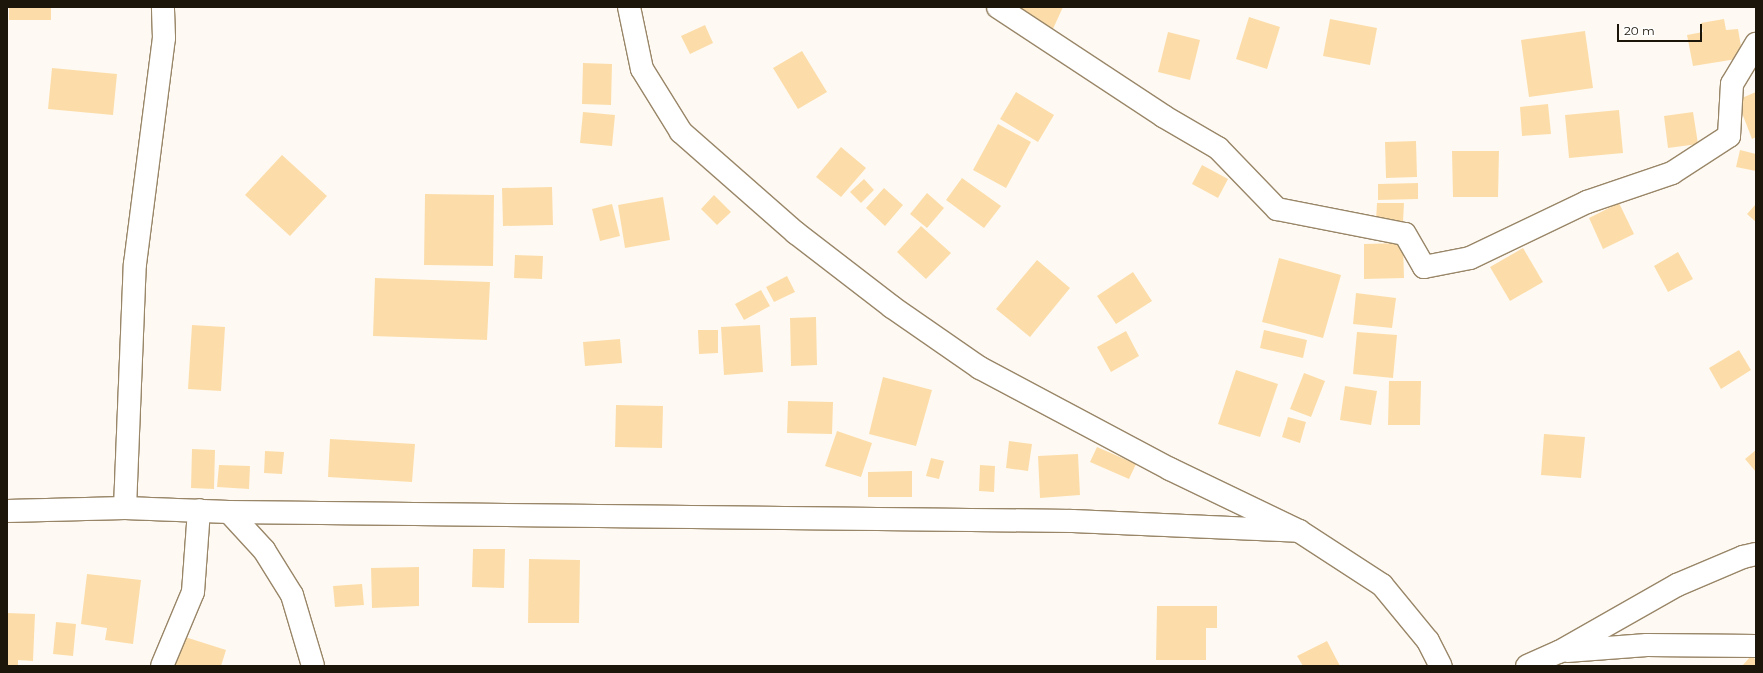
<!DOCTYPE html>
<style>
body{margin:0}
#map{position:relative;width:1763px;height:673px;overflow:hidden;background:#fefaf3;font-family:Montserrat,sans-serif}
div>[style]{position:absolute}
.building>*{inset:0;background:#fcdda9}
.roads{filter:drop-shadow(1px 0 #998668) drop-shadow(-1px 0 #998668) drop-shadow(0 1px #998668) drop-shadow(0 -1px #998668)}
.street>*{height:22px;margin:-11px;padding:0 11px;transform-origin:11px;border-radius:11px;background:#fff}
.secondary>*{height:22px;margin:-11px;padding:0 11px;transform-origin:11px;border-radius:11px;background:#fff}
span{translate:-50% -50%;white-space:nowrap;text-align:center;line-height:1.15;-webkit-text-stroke:3px #fff;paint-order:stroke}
.frame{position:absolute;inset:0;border:8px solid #1c1509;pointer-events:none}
.scale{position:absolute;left:1617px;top:24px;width:85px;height:18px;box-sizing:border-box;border:2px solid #1c1509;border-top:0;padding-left:5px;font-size:12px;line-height:14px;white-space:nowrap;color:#1c1509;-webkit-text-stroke:3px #fff;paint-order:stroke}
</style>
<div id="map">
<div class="building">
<i style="clip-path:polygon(9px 7px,51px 7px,51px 20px,9px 20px)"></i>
<i style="clip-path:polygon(1020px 7px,1063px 7px,1052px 31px,1016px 15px)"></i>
<i style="clip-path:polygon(1249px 17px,1280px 27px,1267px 69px,1236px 59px)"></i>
<i style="clip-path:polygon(1330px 19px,1377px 28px,1370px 65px,1323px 56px)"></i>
<i style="clip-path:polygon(1724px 19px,1726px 30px,1738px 29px,1743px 58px,1693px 66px,1687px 35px,1703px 32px,1701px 23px)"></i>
<i style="clip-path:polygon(705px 25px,713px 43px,690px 54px,681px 36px)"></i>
<i style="clip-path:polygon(1585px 31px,1593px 88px,1529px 97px,1521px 40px)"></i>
<i style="clip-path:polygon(1168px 32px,1200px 40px,1190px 80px,1158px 72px)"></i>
<i style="clip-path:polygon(802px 51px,827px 92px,798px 109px,773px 68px)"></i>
<i style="clip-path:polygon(583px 63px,612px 64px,611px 105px,582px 104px)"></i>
<i style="clip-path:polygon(52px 68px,117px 74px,113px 115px,48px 109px)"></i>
<i style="clip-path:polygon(1016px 92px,1054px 115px,1038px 142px,1000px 119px)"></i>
<i style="clip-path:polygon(1756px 92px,1756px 137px,1752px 139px,1737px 100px)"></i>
<i style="clip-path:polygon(1548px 104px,1551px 134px,1522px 136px,1520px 107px)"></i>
<i style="clip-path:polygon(1619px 110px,1623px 153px,1569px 158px,1565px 115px)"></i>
<i style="clip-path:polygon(583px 112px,615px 115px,612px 146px,580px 143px)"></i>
<i style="clip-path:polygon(1693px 112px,1698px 144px,1668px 148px,1664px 116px)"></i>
<i style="clip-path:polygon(998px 124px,1031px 142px,1006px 188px,973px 170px)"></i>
<i style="clip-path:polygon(1416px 141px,1417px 177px,1386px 178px,1385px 142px)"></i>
<i style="clip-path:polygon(841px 147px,866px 168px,841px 197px,816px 177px)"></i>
<i style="clip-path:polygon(1740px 150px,1756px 154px,1756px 171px,1736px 167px)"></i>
<i style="clip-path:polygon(1452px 151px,1499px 151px,1498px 197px,1453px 197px)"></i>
<i style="clip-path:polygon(282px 155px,327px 196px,290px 236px,245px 195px)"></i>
<i style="clip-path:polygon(1202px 165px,1228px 179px,1218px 198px,1192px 184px)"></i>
<i style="clip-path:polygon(962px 178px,1001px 206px,984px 228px,946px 200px)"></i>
<i style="clip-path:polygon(864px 179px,874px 190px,861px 203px,850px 192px)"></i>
<i style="clip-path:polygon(1418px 183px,1418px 199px,1378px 200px,1378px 184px)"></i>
<i style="clip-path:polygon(552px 187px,553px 225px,503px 226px,502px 188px)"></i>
<i style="clip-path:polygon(884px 188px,903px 205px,885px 226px,866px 208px)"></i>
<i style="clip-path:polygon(927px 193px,944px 208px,927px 228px,910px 214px)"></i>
<i style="clip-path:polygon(425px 194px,494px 195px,493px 266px,424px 265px)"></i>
<i style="clip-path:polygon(714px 195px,731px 212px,717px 225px,701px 209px)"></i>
<i style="clip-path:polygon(663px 197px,670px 240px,625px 248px,618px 205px)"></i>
<i style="clip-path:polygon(1377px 203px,1404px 203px,1403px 222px,1376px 221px)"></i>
<i style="clip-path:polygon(1619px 203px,1634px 234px,1603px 249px,1589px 218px)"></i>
<i style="clip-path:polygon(612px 204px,620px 236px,600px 241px,592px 209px)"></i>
<i style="clip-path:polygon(1756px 204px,1756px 222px,1747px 214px)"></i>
<i style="clip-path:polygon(921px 226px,951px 253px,926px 279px,897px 252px)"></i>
<i style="clip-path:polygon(1403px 243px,1404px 278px,1364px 279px,1364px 244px)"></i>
<i style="clip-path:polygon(1523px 248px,1543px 282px,1510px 301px,1490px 267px)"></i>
<i style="clip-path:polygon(1678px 252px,1693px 279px,1668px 292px,1654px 266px)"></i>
<i style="clip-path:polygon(515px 255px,543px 256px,542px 279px,514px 278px)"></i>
<i style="clip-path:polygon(1279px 258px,1341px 275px,1323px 338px,1262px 322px)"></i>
<i style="clip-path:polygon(1037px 260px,1070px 288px,1030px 337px,996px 309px)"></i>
<i style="clip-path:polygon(1133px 272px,1152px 301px,1116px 324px,1097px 296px)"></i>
<i style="clip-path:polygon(787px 276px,795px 292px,774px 302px,766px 287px)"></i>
<i style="clip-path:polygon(375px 278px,490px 282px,487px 340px,373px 336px)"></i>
<i style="clip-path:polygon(761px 290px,770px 306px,744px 320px,735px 304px)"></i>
<i style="clip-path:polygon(1356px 293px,1396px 298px,1392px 328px,1353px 324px)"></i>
<i style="clip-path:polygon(816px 317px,817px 365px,791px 366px,790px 318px)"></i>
<i style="clip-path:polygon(192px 325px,225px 327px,221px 391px,188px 389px)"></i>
<i style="clip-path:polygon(760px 325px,763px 372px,724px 375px,721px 327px)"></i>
<i style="clip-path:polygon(698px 330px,718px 330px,718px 353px,699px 354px)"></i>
<i style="clip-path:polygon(1264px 330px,1307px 340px,1303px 358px,1260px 348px)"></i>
<i style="clip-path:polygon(1126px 331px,1139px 356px,1111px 372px,1097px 347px)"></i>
<i style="clip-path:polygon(1357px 332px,1397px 335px,1393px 378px,1353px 374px)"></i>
<i style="clip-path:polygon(620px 339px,622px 363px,585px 366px,583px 342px)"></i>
<i style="clip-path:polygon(1739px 350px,1751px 370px,1721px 389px,1709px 368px)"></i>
<i style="clip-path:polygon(1236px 370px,1278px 384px,1260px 437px,1218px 424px)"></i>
<i style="clip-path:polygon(1304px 373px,1325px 381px,1311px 417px,1290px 409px)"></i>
<i style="clip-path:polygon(883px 377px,932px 390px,916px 446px,869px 434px)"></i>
<i style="clip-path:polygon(1389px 381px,1421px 381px,1420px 425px,1388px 425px)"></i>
<i style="clip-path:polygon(1345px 386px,1377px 391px,1371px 425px,1340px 420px)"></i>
<i style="clip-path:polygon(788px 401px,833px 402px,832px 434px,787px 433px)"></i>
<i style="clip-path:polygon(616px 405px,663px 406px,662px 448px,615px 447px)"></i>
<i style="clip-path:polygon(1288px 417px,1306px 422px,1300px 443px,1282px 437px)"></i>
<i style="clip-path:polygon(837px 431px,872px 443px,861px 477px,825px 466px)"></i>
<i style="clip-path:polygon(1544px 434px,1585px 437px,1581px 478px,1541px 475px)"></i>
<i style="clip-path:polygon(330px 439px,415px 444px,412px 482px,328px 477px)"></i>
<i style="clip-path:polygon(1009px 441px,1032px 444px,1028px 471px,1006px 468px)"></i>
<i style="clip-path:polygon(1097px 447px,1136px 464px,1129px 479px,1090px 462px)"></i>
<i style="clip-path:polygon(192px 449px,215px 450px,214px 489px,191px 488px)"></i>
<i style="clip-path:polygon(1756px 450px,1756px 472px,1745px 459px)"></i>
<i style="clip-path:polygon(265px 451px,284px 452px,282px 474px,264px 473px)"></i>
<i style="clip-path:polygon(1078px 454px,1080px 495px,1040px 498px,1038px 456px)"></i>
<i style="clip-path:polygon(931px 458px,944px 461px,939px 479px,926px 476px)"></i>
<i style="clip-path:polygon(219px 465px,250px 466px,249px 489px,217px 487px)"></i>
<i style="clip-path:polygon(980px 465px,995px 466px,994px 492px,979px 491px)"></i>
<i style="clip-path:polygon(912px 471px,912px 497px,868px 497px,868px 472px)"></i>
<i style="clip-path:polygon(473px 549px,505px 549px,504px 588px,472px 587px)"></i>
<i style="clip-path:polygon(529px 559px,580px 560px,579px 623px,528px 623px)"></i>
<i style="clip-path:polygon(419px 567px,419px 606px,372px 608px,371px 568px)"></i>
<i style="clip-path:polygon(87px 574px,141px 580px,133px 644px,105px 640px,107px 628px,81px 624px)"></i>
<i style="clip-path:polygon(362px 584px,364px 605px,335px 607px,333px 586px)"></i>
<i style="clip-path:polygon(1157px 606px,1217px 606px,1217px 628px,1206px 628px,1206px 660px,1156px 660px)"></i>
<i style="clip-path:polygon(7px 613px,35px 614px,33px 661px,18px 660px,18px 666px,7px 666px)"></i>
<i style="clip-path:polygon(56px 622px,76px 624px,73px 656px,53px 654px)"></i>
<i style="clip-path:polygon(182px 636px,226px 650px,221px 666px,173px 666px)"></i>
<i style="clip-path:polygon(1327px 641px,1340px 666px,1303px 666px,1297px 656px)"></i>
<i style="clip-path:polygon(1751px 656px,1756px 660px,1756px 666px,1742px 666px)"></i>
</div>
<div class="roads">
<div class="street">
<i style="left:998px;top:7px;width:198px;rotate:33.4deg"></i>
<i style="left:1163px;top:116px;width:64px;rotate:30.2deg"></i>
<i style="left:1218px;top:148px;width:85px;rotate:46deg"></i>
<i style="left:1277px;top:209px;width:130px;rotate:11.1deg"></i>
<i style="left:1405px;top:234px;width:38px;rotate:60deg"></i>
<i style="left:1424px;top:267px;width:47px;rotate:-11.1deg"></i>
<i style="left:1470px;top:258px;width:130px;rotate:-25.6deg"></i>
<i style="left:1587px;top:202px;width:90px;rotate:-18.8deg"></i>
<i style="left:1672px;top:173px;width:68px;rotate:-33deg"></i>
<i style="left:1729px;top:136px;width:52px;rotate:-86.7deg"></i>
<i style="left:1732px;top:84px;width:47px;rotate:-59deg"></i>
<i style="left:125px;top:508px;width:244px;rotate:-87.7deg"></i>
<i style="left:135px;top:264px;width:228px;rotate:-82.7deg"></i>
<i style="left:164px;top:38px;width:31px;rotate:-92deg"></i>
<i style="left:229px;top:512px;width:52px;rotate:47.4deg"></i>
<i style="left:264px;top:550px;width:53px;rotate:58.1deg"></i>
<i style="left:292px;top:595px;width:74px;rotate:73.5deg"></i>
<i style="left:1567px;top:651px;width:80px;rotate:-4.3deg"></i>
<i style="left:1647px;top:645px;width:109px;rotate:0.5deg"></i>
<i style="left:162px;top:666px;width:80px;rotate:-67.3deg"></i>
<i style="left:193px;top:592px;width:82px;rotate:-85.8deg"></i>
<i style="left:1527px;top:666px;width:35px;rotate:-24deg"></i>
<i style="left:1559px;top:652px;width:136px;rotate:-29.6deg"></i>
<i style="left:1677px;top:585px;width:72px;rotate:-23deg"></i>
<i style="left:1743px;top:557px;width:13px;rotate:-13deg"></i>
</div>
<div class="secondary">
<i style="left:629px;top:7px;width:63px;rotate:78.2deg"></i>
<i style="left:642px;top:69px;width:74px;rotate:58.2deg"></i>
<i style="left:681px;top:132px;width:153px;rotate:41.3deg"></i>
<i style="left:796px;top:233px;width:121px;rotate:37.6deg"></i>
<i style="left:892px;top:307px;width:107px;rotate:34.7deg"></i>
<i style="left:980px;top:368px;width:215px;rotate:28deg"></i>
<i style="left:1170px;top:469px;width:143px;rotate:25.7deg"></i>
<i style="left:1299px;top:531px;width:99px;rotate:33deg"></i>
<i style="left:1382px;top:585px;width:72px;rotate:50.6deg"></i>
<i style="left:1428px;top:641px;width:28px;rotate:63deg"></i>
<i style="left:7px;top:511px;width:118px;rotate:-1.5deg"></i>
<i style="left:125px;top:508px;width:104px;rotate:2.2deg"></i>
<i style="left:229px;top:512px;width:843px;rotate:0.61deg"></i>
<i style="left:1072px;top:521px;width:227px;rotate:2.5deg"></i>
</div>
</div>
<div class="frame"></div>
<div class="scale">20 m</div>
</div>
